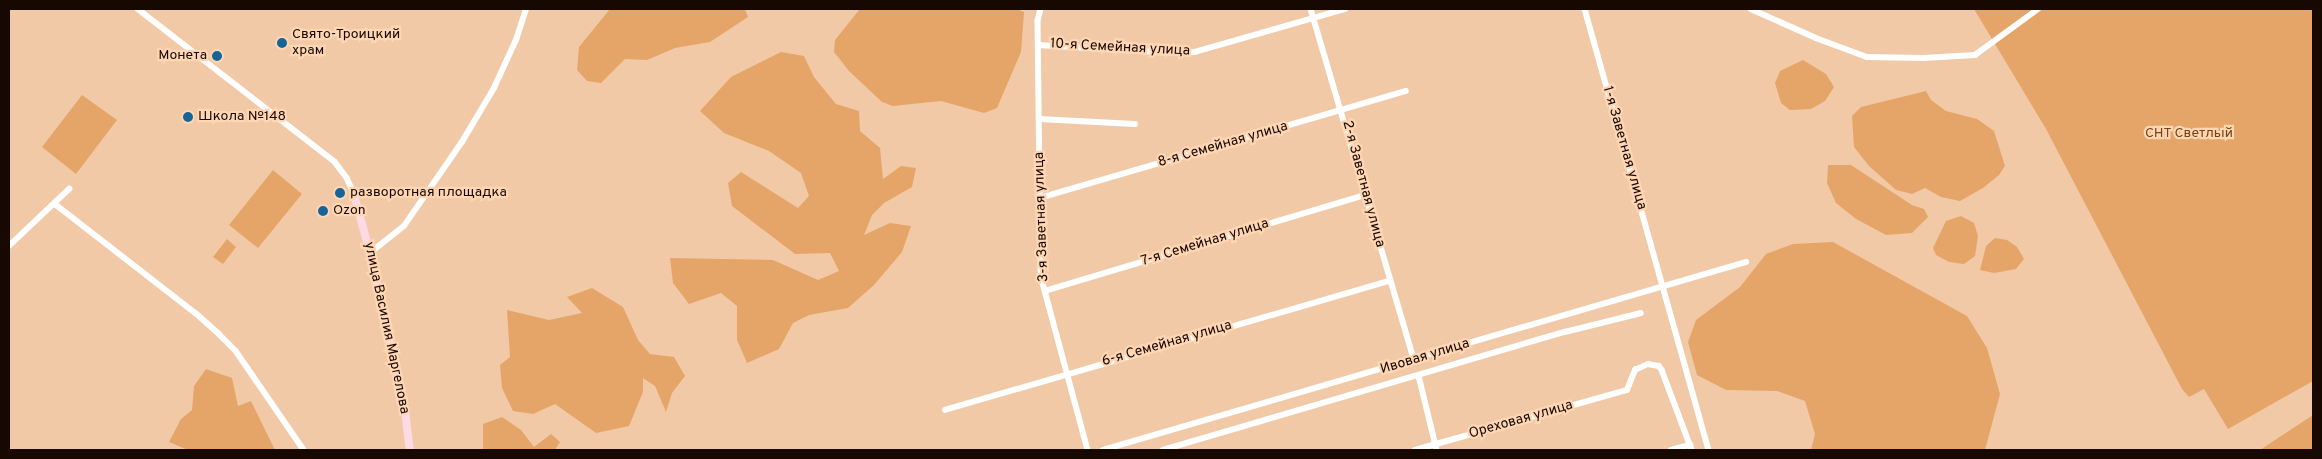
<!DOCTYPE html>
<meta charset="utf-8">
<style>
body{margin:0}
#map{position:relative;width:2322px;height:459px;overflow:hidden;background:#f1c9a6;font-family:Overpass,sans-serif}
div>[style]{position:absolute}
.green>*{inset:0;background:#e6a568}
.street>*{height:5.5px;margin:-2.75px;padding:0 2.75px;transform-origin:2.75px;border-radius:2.75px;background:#fff}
.secondary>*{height:8px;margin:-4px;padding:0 4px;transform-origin:4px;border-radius:4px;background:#ffdae4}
.dots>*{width:14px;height:14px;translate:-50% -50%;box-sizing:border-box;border:2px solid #ffd6b3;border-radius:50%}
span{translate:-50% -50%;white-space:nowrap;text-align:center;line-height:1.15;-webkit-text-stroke:4.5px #ffd6b3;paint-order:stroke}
.poi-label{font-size:14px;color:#170901}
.left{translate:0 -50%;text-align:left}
.right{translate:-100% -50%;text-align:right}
.street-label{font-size:14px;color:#170901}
.park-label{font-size:14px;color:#754614}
.frame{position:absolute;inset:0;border:10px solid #170901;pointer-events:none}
</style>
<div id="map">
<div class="green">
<i style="clip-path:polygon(610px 9px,745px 9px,748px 17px,710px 42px,675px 48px,647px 60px,625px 59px,601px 83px,587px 81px,577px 70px,579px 47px)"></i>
<i style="clip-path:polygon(860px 9px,1016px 9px,1024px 12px,1021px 52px,997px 108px,984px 113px,941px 101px,893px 106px,882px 102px,849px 71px,834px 52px,835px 40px)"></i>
<i style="clip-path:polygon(1974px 9px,2313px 9px,2313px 381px,2228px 429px,2204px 389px,2189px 397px,2182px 389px,2046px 129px)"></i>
<i style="clip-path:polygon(781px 52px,804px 56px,814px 77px,836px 104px,859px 111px,860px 131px,880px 148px,883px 179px,901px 166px,916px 168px,912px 187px,884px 203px,872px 215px,864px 235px,890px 223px,911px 226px,902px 252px,874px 285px,848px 308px,809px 315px,793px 323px,779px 349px,747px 363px,737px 340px,737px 306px,721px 293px,689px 304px,673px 283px,670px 258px,773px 260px,818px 280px,839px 271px,830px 253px,795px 254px,732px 206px,728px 183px,741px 172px,798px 208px,809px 196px,801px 173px,769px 151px,724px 133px,700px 111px,731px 77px)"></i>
<i style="clip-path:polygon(1803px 60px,1826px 74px,1834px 87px,1825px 101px,1811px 109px,1790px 110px,1781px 103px,1775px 83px,1780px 71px)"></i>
<i style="clip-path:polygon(1926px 91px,1931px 100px,1946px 111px,1977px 119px,1994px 131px,2005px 166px,1999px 175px,1983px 188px,1960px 201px,1941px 197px,1925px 188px,1912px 194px,1896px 190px,1869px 166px,1854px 147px,1852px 116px,1861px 107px)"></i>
<i style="clip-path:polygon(82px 95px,117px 120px,76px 174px,42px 147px)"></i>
<i style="clip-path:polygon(1828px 165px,1851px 165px,1912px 205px,1924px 209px,1928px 217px,1912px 233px,1886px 235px,1856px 219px,1836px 203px,1827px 183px)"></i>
<i style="clip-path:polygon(273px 170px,302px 194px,258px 248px,229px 225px)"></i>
<i style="clip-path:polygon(1961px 216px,1974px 223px,1978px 236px,1975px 256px,1964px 264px,1949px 262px,1936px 255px,1933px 248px,1946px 221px)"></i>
<i style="clip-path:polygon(1995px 238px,2007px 240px,2017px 247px,2024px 259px,2016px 269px,1994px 273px,1980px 270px,1986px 246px)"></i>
<i style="clip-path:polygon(227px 239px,236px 247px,223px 264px,213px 257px)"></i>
<i style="clip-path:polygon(1833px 242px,1967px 316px,1987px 348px,2000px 394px,1985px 450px,1811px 450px,1815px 434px,1805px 401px,1777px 391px,1726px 390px,1697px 375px,1688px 342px,1696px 320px,1740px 287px,1766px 254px,1793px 244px)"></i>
<i style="clip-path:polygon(592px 288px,623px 307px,638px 340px,650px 354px,674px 357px,685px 376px,672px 393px,666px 412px,655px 386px,643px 378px,643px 392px,629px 426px,596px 433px,555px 404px,533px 414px,513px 411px,502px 388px,500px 365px,510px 357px,507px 310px,549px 320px,582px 313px,567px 297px)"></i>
<i style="clip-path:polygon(206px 369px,232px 378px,238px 406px,251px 401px,275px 450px,188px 450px,169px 442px,181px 419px,192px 410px,194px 386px)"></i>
<i style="clip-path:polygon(2313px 415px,2313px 450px,2260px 450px,2281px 436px)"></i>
<i style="clip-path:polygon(502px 417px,521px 430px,534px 447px,551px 434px,560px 442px,555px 450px,483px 450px,483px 424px)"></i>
</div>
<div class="street">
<i style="left:138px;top:9px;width:249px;rotate:37.8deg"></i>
<i style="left:335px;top:162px;width:20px;rotate:53deg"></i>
<i style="left:347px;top:178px;width:14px;rotate:65deg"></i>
<i style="left:1041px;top:9px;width:12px;rotate:104deg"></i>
<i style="left:1038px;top:21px;width:255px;rotate:89.3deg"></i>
<i style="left:1041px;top:276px;width:180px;rotate:74.9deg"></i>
<i style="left:1311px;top:9px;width:366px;rotate:73.6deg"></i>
<i style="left:1585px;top:9px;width:458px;rotate:74.3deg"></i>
<i style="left:1751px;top:9px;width:71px;rotate:24deg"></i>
<i style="left:1816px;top:38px;width:54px;rotate:20.4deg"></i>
<i style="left:1867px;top:57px;width:57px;rotate:1deg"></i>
<i style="left:1924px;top:58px;width:51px;rotate:-3.4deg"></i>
<i style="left:1975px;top:55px;width:78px;rotate:-36.1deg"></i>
<i style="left:1038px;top:45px;width:137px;rotate:3.3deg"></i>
<i style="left:1175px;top:53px;width:20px;rotate:-3deg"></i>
<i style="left:1195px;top:52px;width:156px;rotate:-16deg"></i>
<i style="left:1039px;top:119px;width:96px;rotate:3deg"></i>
<i style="left:1040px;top:198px;width:381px;rotate:-16.3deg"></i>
<i style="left:55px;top:204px;width:180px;rotate:37.8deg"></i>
<i style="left:197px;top:314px;width:30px;rotate:42deg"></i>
<i style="left:219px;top:334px;width:24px;rotate:45deg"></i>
<i style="left:236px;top:351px;width:120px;rotate:55.5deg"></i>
<i style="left:9px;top:246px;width:83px;rotate:-43.5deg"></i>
<i style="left:370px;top:253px;width:43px;rotate:-38.5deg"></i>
<i style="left:404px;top:226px;width:102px;rotate:-55.4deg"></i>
<i style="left:462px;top:142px;width:63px;rotate:-59.3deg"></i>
<i style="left:494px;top:88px;width:53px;rotate:-65.4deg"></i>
<i style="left:516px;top:40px;width:33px;rotate:-72deg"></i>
<i style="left:1045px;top:291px;width:334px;rotate:-16.7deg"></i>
<i style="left:1419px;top:376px;width:76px;rotate:76.3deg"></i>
<i style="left:945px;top:410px;width:462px;rotate:-16.2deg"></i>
<i style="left:1103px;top:450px;width:670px;rotate:-16.3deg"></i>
<i style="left:1163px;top:450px;width:419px;rotate:-16.4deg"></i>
<i style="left:1565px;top:332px;width:78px;rotate:-14deg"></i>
<i style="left:1415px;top:450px;width:220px;rotate:-15.8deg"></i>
<i style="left:1627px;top:390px;width:22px;rotate:-68deg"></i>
<i style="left:1635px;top:370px;width:14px;rotate:-25deg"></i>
<i style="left:1648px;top:364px;width:11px;rotate:10deg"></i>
<i style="left:1659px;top:366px;width:5px;rotate:53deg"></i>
<i style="left:1662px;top:370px;width:85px;rotate:69.4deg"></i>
<i style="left:1671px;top:450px;width:20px;rotate:-15deg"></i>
</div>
<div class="secondary">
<i style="left:353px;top:191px;width:64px;rotate:74.7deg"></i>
<i style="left:370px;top:253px;width:162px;rotate:77.5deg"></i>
<i style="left:405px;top:411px;width:39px;rotate:83deg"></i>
</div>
<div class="dots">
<i style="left:282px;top:43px;background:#176598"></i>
<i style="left:217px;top:56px;background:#176598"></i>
<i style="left:188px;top:117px;background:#176598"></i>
<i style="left:340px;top:193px;background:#176598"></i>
<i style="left:323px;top:211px;background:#176598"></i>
</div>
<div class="poi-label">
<span class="left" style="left:292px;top:43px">Свято-Троицкий<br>храм</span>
<span class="right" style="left:207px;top:56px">Монета</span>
<span class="left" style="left:198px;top:117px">Школа №148</span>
<span class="left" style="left:350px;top:193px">разворотная площадка</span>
<span class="left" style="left:333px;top:211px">Ozon</span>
</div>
<div class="street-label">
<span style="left:1120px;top:48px;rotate:3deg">10-я Семейная улица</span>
<span style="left:1223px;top:145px;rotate:-16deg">8-я Семейная улица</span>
<span style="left:1624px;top:148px;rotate:74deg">1-я Заветная улица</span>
<span style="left:1363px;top:184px;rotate:75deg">2-я Заветная улица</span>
<span style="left:1042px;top:217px;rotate:-92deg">3-я Заветная улица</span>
<span style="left:1205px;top:243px;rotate:-17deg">7-я Семейная улица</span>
<span style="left:386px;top:328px;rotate:78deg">улица Василия Маргелова</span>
<span style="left:1167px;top:344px;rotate:-16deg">6-я Семейная улица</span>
<span style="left:1425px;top:357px;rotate:-17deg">Ивовая улица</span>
<span style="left:1521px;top:420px;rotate:-16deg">Ореховая улица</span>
</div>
<div class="park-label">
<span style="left:2189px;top:134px">СНТ Светлый</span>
</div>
<div class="frame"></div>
</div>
